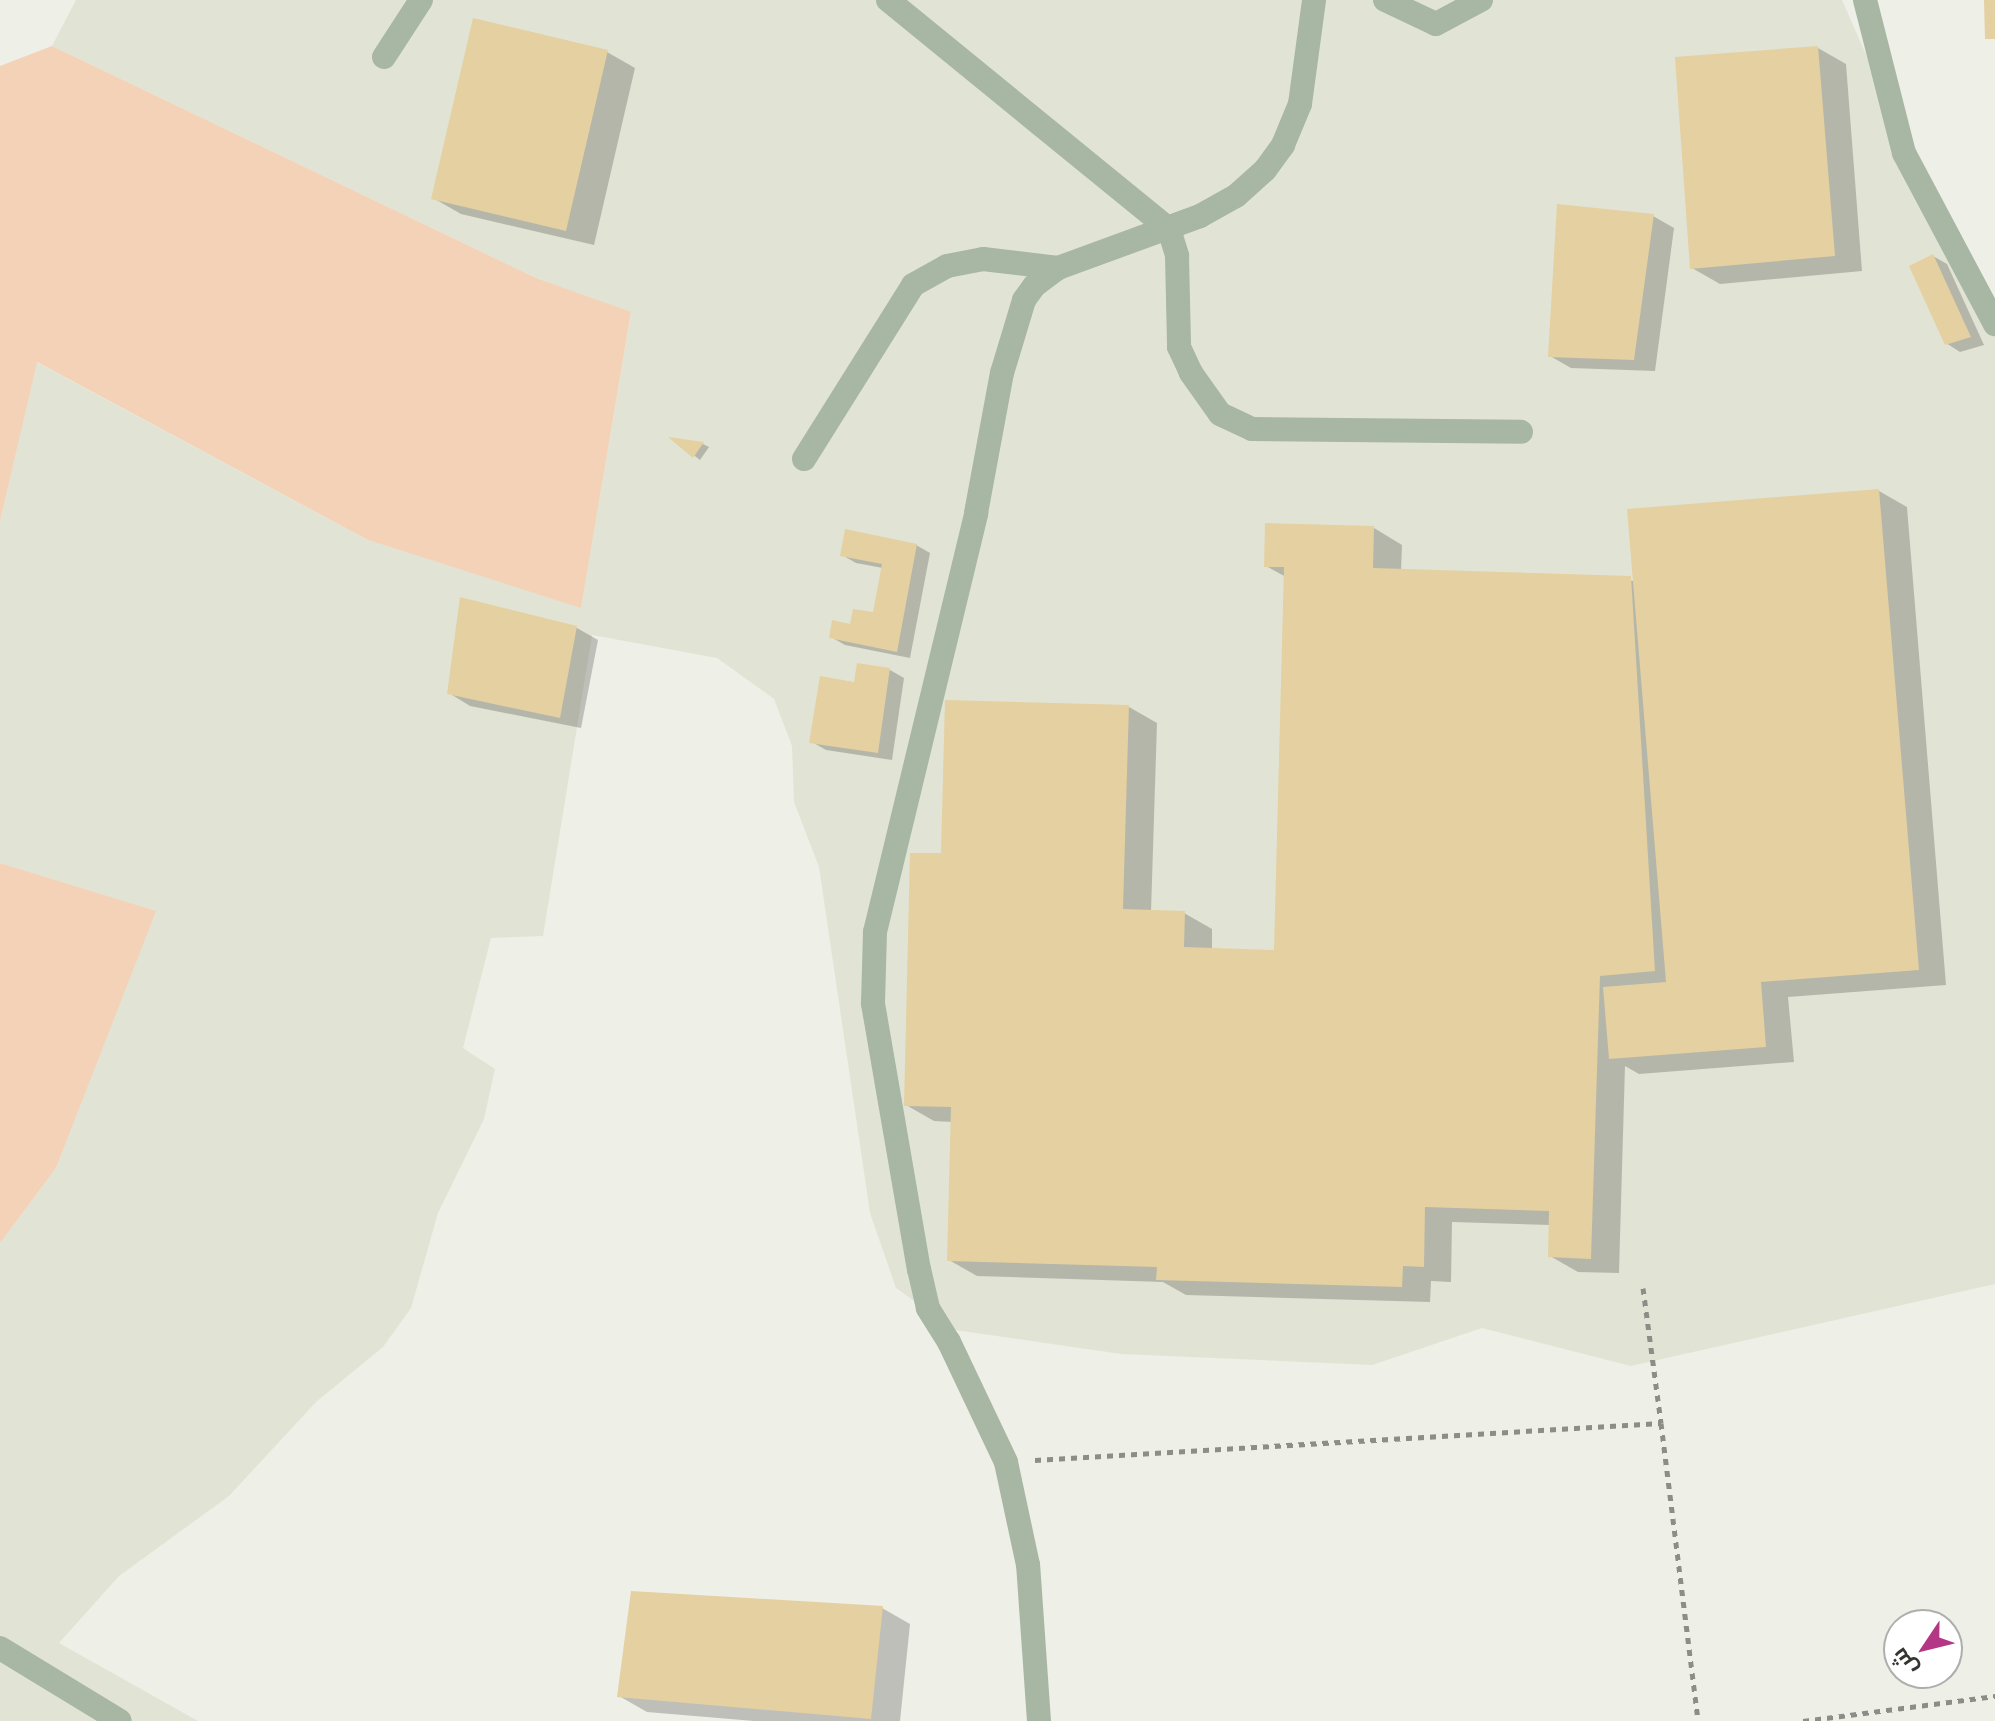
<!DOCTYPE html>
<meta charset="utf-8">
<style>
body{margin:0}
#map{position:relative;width:1995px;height:1721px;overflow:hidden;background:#eeefe7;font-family:Cabin,Cairo,sans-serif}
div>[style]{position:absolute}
.built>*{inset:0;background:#e1e4d4}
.green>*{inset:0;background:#f3d2b7}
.shadow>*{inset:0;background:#0003}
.building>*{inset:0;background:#e4d0a1}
.path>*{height:5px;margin-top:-2.5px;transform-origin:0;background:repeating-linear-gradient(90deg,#8c8d87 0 6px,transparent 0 12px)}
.lane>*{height:24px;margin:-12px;padding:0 12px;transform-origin:12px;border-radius:12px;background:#a8b6a4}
.street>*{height:24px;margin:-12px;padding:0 12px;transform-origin:12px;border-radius:12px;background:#a8b6a4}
span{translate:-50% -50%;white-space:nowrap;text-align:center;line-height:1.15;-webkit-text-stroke:6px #fff;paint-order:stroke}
.north{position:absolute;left:1883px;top:1609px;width:80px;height:80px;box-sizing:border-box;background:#fff;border:2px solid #aeaead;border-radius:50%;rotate:235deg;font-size:22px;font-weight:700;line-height:32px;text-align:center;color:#353532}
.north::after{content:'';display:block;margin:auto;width:28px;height:36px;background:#b43786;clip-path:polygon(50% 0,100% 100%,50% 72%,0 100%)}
</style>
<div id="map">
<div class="built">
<i style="clip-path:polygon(76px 0,1842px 0,1935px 211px,1995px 324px,1995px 1284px,1631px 1366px,1482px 1328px,1372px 1365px,1121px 1354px,955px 1330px,896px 1288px,870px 1213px,819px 867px,794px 802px,792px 746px,774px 699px,717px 658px,592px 635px,543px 936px,491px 938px,463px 1048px,495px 1069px,484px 1119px,438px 1213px,411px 1308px,383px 1347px,316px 1402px,229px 1496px,119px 1576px,59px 1643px,198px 1721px,0 1721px,0 1243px,56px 1168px,155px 911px,0 863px,0 521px,36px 362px,368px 540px,581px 607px,631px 313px,536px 278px,52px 46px)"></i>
</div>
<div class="green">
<i style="clip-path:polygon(52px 46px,536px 278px,631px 312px,581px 608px,368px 540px,37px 362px,0 521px,0 66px)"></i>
<i style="clip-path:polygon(0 863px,156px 911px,56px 1168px,0 1243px)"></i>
</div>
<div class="shadow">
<i style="clip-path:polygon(1818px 48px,1846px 64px,1862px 271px,1720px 284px,1692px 268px)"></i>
<i style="clip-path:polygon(607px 52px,635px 68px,594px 245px,461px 214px,433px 198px)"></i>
<i style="clip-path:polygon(1653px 216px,1674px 228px,1655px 371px,1571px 368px,1550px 356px)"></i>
<i style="clip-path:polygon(1933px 256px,1947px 264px,1984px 345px,1960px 352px,1946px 343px)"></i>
<i style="clip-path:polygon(674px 440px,703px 444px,709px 447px,700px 460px)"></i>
<i style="clip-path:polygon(1879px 491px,1907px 507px,1946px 985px,1788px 997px,1794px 1062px,1639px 1074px,1625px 1066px,1619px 1273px,1578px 1272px,1550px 1256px,1550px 1225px,1452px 1222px,1451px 1282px,1431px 1281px,1430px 1302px,1186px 1295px,1163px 1282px,977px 1276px,949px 1260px,953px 1122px,934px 1121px,906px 1105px,943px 856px,1129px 707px,1157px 723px,1151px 912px,1184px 913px,1212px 929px,1212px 950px,1276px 952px,1286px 577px,1266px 566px,1374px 528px,1402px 545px,1401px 571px,1635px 581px)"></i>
<i style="clip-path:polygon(916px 545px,930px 553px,910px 658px,845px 645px,831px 637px,874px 614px,883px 568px,856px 563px,842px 555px)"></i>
<i style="clip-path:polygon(577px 628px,598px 640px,581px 728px,470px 706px,449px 693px)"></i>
<i style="clip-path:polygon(890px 670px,904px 678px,892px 760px,826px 750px,812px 742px,856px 684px)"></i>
<i style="clip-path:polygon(882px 1608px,910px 1624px,900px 1721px,754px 1721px,647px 1712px,619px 1696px)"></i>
</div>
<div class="building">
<i style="clip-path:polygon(1984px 0,1995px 0,1995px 39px,1985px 39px)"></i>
<i style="clip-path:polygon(473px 18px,608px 50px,566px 231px,431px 199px)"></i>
<i style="clip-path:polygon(1818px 46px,1835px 256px,1690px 269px,1675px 57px)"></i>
<i style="clip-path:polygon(1557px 204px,1654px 214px,1634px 360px,1548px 357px)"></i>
<i style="clip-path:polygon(1933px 254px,1971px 337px,1945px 345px,1909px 266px)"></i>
<i style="clip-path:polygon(668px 437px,704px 442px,693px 458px)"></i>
<i style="clip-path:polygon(1879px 489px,1919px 970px,1761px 982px,1766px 1047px,1609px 1059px,1603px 987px,1666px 982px,1627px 509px)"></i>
<i style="clip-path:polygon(1265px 523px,1374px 526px,1373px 568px,1631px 576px,1655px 971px,1600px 976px,1591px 1259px,1548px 1257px,1549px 1211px,1425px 1207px,1424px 1267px,1403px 1266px,1402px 1287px,1156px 1280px,1157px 1267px,947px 1261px,951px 1107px,904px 1106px,910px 853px,941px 853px,945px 700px,1129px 705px,1123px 909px,1185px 911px,1184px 947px,1274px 950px,1284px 567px,1264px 567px)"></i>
<i style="clip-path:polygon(845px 529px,917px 544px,897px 652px,829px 638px,832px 620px,850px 624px,853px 609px,873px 612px,882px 564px,840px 556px)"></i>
<i style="clip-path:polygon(460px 597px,577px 626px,560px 718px,447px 694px)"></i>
<i style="clip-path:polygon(857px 663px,890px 668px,878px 753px,809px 743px,820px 676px,854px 682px)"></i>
<i style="clip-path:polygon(631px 1591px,883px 1606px,871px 1719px,617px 1697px)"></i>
</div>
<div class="path">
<i style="left:1643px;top:1288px;width:136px;rotate:82.4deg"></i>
<i style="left:1035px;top:1460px;width:627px;rotate:-3.38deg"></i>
<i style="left:1661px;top:1423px;width:300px;rotate:82.9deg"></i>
<i style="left:1803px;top:1721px;width:194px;rotate:-7.4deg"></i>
</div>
<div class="lane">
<i style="left:888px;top:0;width:362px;rotate:39.2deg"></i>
<i style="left:1169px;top:229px;width:28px;rotate:73deg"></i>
<i style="left:1177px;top:256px;width:91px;rotate:88.7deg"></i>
<i style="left:1179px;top:347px;width:29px;rotate:65deg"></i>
<i style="left:1191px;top:373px;width:50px;rotate:54.7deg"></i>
<i style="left:1220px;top:414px;width:35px;rotate:25deg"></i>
<i style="left:1252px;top:429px;width:269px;rotate:0.6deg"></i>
<i style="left:1865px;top:0;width:158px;rotate:75.7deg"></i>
<i style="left:1904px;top:153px;width:194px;rotate:62deg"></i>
<i style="left:384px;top:57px;width:68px;rotate:-57deg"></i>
<i style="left:804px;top:459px;width:205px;rotate:-57.9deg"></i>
<i style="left:913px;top:285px;width:39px;rotate:-29deg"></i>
<i style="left:947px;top:266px;width:37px;rotate:-11deg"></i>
<i style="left:983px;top:259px;width:76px;rotate:6.8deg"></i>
</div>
<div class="street">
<i style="left:1385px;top:0;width:56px;rotate:25.2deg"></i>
<i style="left:1436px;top:24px;width:51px;rotate:-28.1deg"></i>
<i style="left:0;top:1648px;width:140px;rotate:31.3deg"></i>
<i style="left:1039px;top:1721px;width:156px;rotate:-94deg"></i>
<i style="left:1028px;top:1565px;width:105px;rotate:-102.1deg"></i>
<i style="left:1006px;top:1462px;width:133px;rotate:-115.4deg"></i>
<i style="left:949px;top:1342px;width:40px;rotate:-122deg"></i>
<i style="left:928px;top:1308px;width:39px;rotate:-103deg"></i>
<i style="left:919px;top:1270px;width:271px;rotate:-99.8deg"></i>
<i style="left:873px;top:1003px;width:71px;rotate:-88.4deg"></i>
<i style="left:875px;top:932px;width:431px;rotate:-76.4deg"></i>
<i style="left:976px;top:513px;width:142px;rotate:-79.5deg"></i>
<i style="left:1002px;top:373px;width:76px;rotate:-73.2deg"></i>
<i style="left:1024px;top:300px;width:17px;rotate:-54deg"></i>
<i style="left:1034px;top:286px;width:30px;rotate:-37deg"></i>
<i style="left:1058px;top:268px;width:151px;rotate:-20.1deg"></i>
<i style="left:1200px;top:216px;width:41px;rotate:-29.1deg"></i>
<i style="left:1236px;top:196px;width:39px;rotate:-42deg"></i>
<i style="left:1265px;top:170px;width:31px;rotate:-54deg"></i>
<i style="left:1283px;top:145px;width:44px;rotate:-67.5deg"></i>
<i style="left:1300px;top:104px;width:105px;rotate:-82.3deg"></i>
</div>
<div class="north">ش</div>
</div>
